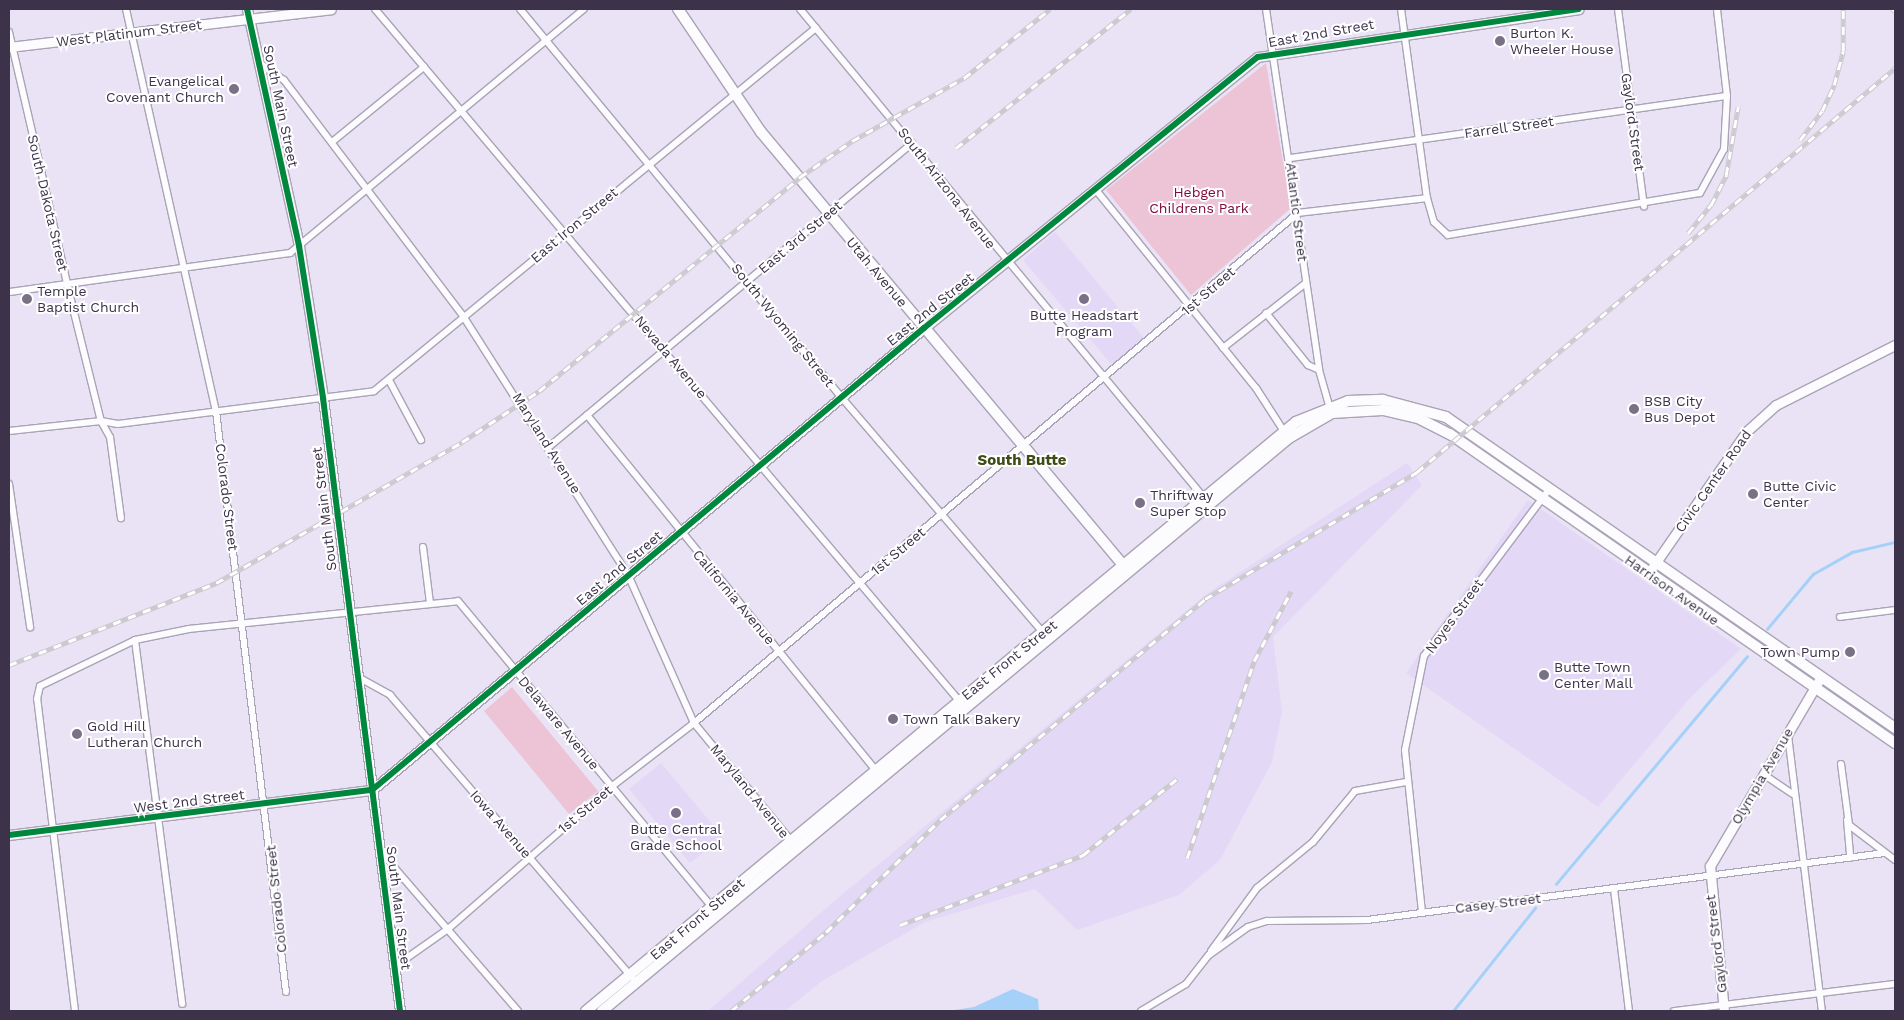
<!DOCTYPE html>
<style>
body{margin:0}
#map{position:relative;width:1904px;height:1020px;overflow:hidden;background:#eae3f6;font-family:"Work Sans",sans-serif}
div>[style]{position:absolute}
.built>*{inset:0;background:#e3d8f6}
.green>*{inset:0;background:#ecc4d6}
.water>*{inset:0;background:#a5d1f9}
.stream>*{height:2.5px;margin:-1.25px;padding:0 1.25px;transform-origin:1.25px;border-radius:1.25px;background:#a5d1f9}
.roads{filter:drop-shadow(1px 0 #aaa3b5) drop-shadow(-1px 0 #aaa3b5) drop-shadow(0 1px #aaa3b5) drop-shadow(0 -1px #aaa3b5)}
.street>*{height:6px;margin:-3px;padding:0 3px;transform-origin:3px;border-radius:3px;background:#fcfbfe}
.secondary>*{height:9px;margin:-4.5px;padding:0 4.5px;transform-origin:4.5px;border-radius:4.5px;background:#fcfbfe}
.primary>*{height:10px;margin:-5px;padding:0 5px;transform-origin:5px;border-radius:5px;background:#fcfbfe}
.rail>*{height:4.5px;margin-top:-2.25px;transform-origin:0;background:repeating-linear-gradient(90deg,#fff 0 8px,#cccad0 0 16px);box-sizing:border-box;border-block:1px solid #cccad0}
.cycleway>*{height:6px;margin:-3px;padding:0 3px;transform-origin:3px;border-radius:3px;background:#00873e}
.dots>*{width:14px;height:14px;translate:-50% -50%;box-sizing:border-box;border:2px solid #fff;border-radius:50%}
span{translate:-50% -50%;white-space:nowrap;text-align:center;line-height:1.15;-webkit-text-stroke:4px #fff;paint-order:stroke}
.street-label{font-size:14px;color:#3c334a}
.poi-label{font-size:14px;color:#3c334a}
.left{translate:0 -50%;text-align:left}
.right{translate:-100% -50%;text-align:right}
.park-label{font-size:14px;color:#800b3e}
.neighbourhood-label{font-size:15px;color:#3e4c15;font-weight:700}
.frame{position:absolute;inset:0;border:10px solid #3c334a;pointer-events:none}
</style>
<div id="map">
<div class="built">
<i style="clip-path:polygon(1055px 232px,1144px 338px,1112px 365px,1023px 260px)"></i>
<i style="clip-path:polygon(1407px 463px,1422px 485px,1273px 637px,1282px 712px,1272px 762px,1220px 860px,1179px 895px,1077px 930px,1035px 889px,925px 922px,822px 981px,785px 1011px,708px 1011px,839px 897px,1208px 593px)"></i>
<i style="clip-path:polygon(1528px 500px,1741px 649px,1691px 697px,1598px 807px,1406px 673px)"></i>
<i style="clip-path:polygon(661px 763px,723px 837px,690px 863px,629px 789px)"></i>
</div>
<div class="green">
<i style="clip-path:polygon(1266px 63px,1291px 208px,1191px 295px,1106px 190px)"></i>
<i style="clip-path:polygon(512px 687px,598px 791px,569px 814px,484px 711px)"></i>
</div>
<div class="water">
<i style="clip-path:polygon(1013px 989px,1038px 999px,1039px 1011px,948px 1011px,974px 1007px)"></i>
</div>
<div class="stream">
<i style="left:1767px;top:629px;width:72px;rotate:-50.1deg"></i>
<i style="left:1813px;top:574px;width:45px;rotate:-29.4deg"></i>
<i style="left:1852px;top:552px;width:44px;rotate:-13.1deg"></i>
<i style="left:1556px;top:884px;width:297px;rotate:-50deg"></i>
<i style="left:1453px;top:1011px;width:132px;rotate:-51.5deg"></i>
</div>
<div class="roads">
<div class="street">
<i style="left:126px;top:9px;width:412px;rotate:77.4deg"></i>
<i style="left:216px;top:411px;width:585px;rotate:83.13deg"></i>
<i style="left:375px;top:9px;width:908px;rotate:49.82deg"></i>
<i style="left:520px;top:9px;width:505px;rotate:50.38deg"></i>
<i style="left:842px;top:398px;width:311px;rotate:49.4deg"></i>
<i style="left:800px;top:9px;width:636px;rotate:50.43deg"></i>
<i style="left:1266px;top:9px;width:365px;rotate:81.6deg"></i>
<i style="left:1319px;top:370px;width:44px;rotate:74.1deg"></i>
<i style="left:1401px;top:9px;width:191px;rotate:82.2deg"></i>
<i style="left:1427px;top:198px;width:25px;rotate:74deg"></i>
<i style="left:1434px;top:222px;width:19px;rotate:43deg"></i>
<i style="left:1448px;top:235px;width:255px;rotate:-9.5deg"></i>
<i style="left:1700px;top:193px;width:50px;rotate:-61.4deg"></i>
<i style="left:1724px;top:149px;width:53px;rotate:-86.8deg"></i>
<i style="left:1727px;top:96px;width:88px;rotate:-96.6deg"></i>
<i style="left:1618px;top:9px;width:199px;rotate:82.5deg"></i>
<i style="left:9px;top:32px;width:259px;rotate:77deg"></i>
<i style="left:67px;top:284px;width:141px;rotate:76.1deg"></i>
<i style="left:101px;top:421px;width:18px;rotate:61deg"></i>
<i style="left:110px;top:437px;width:82px;rotate:82.3deg"></i>
<i style="left:258px;top:62px;width:32px;rotate:35deg"></i>
<i style="left:284px;top:80px;width:296px;rotate:52.8deg"></i>
<i style="left:463px;top:316px;width:309px;rotate:57.5deg"></i>
<i style="left:629px;top:577px;width:160px;rotate:66deg"></i>
<i style="left:694px;top:723px;width:154px;rotate:50.5deg"></i>
<i style="left:332px;top:142px;width:119px;rotate:-39.2deg"></i>
<i style="left:1290px;top:158px;width:441px;rotate:-8.1deg"></i>
<i style="left:1096px;top:190px;width:255px;rotate:51.1deg"></i>
<i style="left:1256px;top:388px;width:54px;rotate:57.2deg"></i>
<i style="left:9px;top:292px;width:284px;rotate:-7.9deg"></i>
<i style="left:290px;top:253px;width:382px;rotate:-39.7deg"></i>
<i style="left:1266px;top:313px;width:67px;rotate:51.1deg"></i>
<i style="left:1308px;top:365px;width:12px;rotate:24deg"></i>
<i style="left:1223px;top:348px;width:105px;rotate:-38.1deg"></i>
<i style="left:390px;top:382px;width:66px;rotate:61.9deg"></i>
<i style="left:587px;top:415px;width:461px;rotate:50.9deg"></i>
<i style="left:9px;top:431px;width:93px;rotate:-6.2deg"></i>
<i style="left:101px;top:421px;width:17px;rotate:10deg"></i>
<i style="left:118px;top:424px;width:258px;rotate:-7.3deg"></i>
<i style="left:374px;top:391px;width:572px;rotate:-39.4deg"></i>
<i style="left:550px;top:446px;width:472px;rotate:-39.9deg"></i>
<i style="left:9px;top:484px;width:145px;rotate:81.6deg"></i>
<i style="left:423px;top:547px;width:56px;rotate:82.9deg"></i>
<i style="left:1840px;top:617px;width:55px;rotate:-7.3deg"></i>
<i style="left:135px;top:640px;width:367px;rotate:82.6deg"></i>
<i style="left:358px;top:677px;width:37px;rotate:29deg"></i>
<i style="left:390px;top:695px;width:372px;rotate:49.4deg"></i>
<i style="left:1788px;top:735px;width:278px;rotate:83deg"></i>
<i style="left:1841px;top:764px;width:62px;rotate:82.5deg"></i>
<i style="left:1849px;top:825px;width:58px;rotate:37.3deg"></i>
<i style="left:1763px;top:774px;width:36px;rotate:34deg"></i>
<i style="left:1847px;top:820px;width:38px;rotate:85deg"></i>
<i style="left:380px;top:851px;width:211px;rotate:49.2deg"></i>
<i style="left:1614px;top:889px;width:123px;rotate:83deg"></i>
<i style="left:1422px;top:912px;width:163px;rotate:-96deg"></i>
<i style="left:1405px;top:750px;width:96px;rotate:-78.6deg"></i>
<i style="left:1424px;top:656px;width:210px;rotate:-53.1deg"></i>
<i style="left:1211px;top:951px;width:78px;rotate:-53.9deg"></i>
<i style="left:1257px;top:888px;width:72px;rotate:-39.4deg"></i>
<i style="left:1313px;top:842px;width:66px;rotate:-50.5deg"></i>
<i style="left:1355px;top:791px;width:52px;rotate:-10deg"></i>
<i style="left:394px;top:967px;width:66px;rotate:-35.1deg"></i>
<i style="left:448px;top:929px;width:216px;rotate:-41.1deg"></i>
<i style="left:611px;top:787px;width:105px;rotate:-37.6deg"></i>
<i style="left:694px;top:723px;width:791px;rotate:-40.18deg"></i>
<i style="left:1298px;top:213px;width:130px;rotate:-6.6deg"></i>
<i style="left:75px;top:1011px;width:314px;rotate:-96.9deg"></i>
<i style="left:37px;top:699px;width:13px;rotate:-77deg"></i>
<i style="left:40px;top:686px;width:106px;rotate:-25.8deg"></i>
<i style="left:135px;top:640px;width:55px;rotate:-11.5deg"></i>
<i style="left:189px;top:629px;width:270px;rotate:-5.9deg"></i>
<i style="left:458px;top:601px;width:400px;rotate:50.3deg"></i>
<i style="left:1141px;top:1011px;width:52px;rotate:-31deg"></i>
<i style="left:1186px;top:984px;width:37px;rotate:-52deg"></i>
<i style="left:1209px;top:955px;width:48px;rotate:-35.7deg"></i>
<i style="left:1248px;top:927px;width:20px;rotate:-18deg"></i>
<i style="left:1267px;top:921px;width:100px;rotate:-0.6deg"></i>
<i style="left:1367px;top:920px;width:522px;rotate:-7.37deg"></i>
<i style="left:1674px;top:1011px;width:223px;rotate:-7deg"></i>
</div>
<div class="secondary">
<i style="left:247px;top:9px;width:243px;rotate:77.6deg"></i>
<i style="left:299px;top:246px;width:154px;rotate:81deg"></i>
<i style="left:323px;top:398px;width:618px;rotate:82.84deg"></i>
<i style="left:9px;top:47px;width:324px;rotate:-6.7deg"></i>
<i style="left:1652px;top:568px;width:167px;rotate:-55.3deg"></i>
<i style="left:1747px;top:431px;width:39px;rotate:-42deg"></i>
<i style="left:1776px;top:405px;width:133px;rotate:-26.8deg"></i>
<i style="left:9px;top:835px;width:366px;rotate:-7.1deg"></i>
<i style="left:372px;top:790px;width:720px;rotate:-39.93deg"></i>
<i style="left:924px;top:328px;width:430px;rotate:-39.1deg"></i>
<i style="left:1258px;top:57px;width:324px;rotate:-8.5deg"></i>
<i style="left:1724px;top:1011px;width:146px;rotate:-95.5deg"></i>
<i style="left:1710px;top:866px;width:219px;rotate:-59.6deg"></i>
</div>
<div class="primary">
<i style="left:678px;top:9px;width:148px;rotate:56deg"></i>
<i style="left:761px;top:132px;width:572px;rotate:50.1deg"></i>
<i style="left:586px;top:1011px;width:923px;rotate:-39.68deg"></i>
<i style="left:1296px;top:422px;width:56px;rotate:-22deg"></i>
<i style="left:1348px;top:401px;width:35px;rotate:-2deg"></i>
<i style="left:1383px;top:400px;width:65px;rotate:15.1deg"></i>
<i style="left:1446px;top:417px;width:546px;rotate:34.71deg"></i>
<i style="left:602px;top:1011px;width:895px;rotate:-39.83deg"></i>
<i style="left:1289px;top:438px;width:50px;rotate:-30.2deg"></i>
<i style="left:1332px;top:413px;width:51px;rotate:-3.4deg"></i>
<i style="left:1383px;top:410px;width:36px;rotate:13deg"></i>
<i style="left:1418px;top:418px;width:36px;rotate:27deg"></i>
<i style="left:1450px;top:434px;width:542px;rotate:34.78deg"></i>
</div>
</div>
<div class="rail">
<i style="left:1893px;top:9px;width:3px;rotate:45deg"></i>
<i style="left:1800px;top:140px;width:36px;rotate:-53deg"></i>
<i style="left:1822px;top:111px;width:29px;rotate:-65deg"></i>
<i style="left:1834px;top:85px;width:35px;rotate:-75deg"></i>
<i style="left:1843px;top:51px;width:42px;rotate:-90deg"></i>
<i style="left:956px;top:148px;width:223px;rotate:-38.5deg"></i>
<i style="left:1688px;top:233px;width:36px;rotate:-51deg"></i>
<i style="left:1711px;top:205px;width:34px;rotate:-63deg"></i>
<i style="left:1726px;top:175px;width:69px;rotate:-80deg"></i>
<i style="left:9px;top:665px;width:223px;rotate:-21.6deg"></i>
<i style="left:216px;top:583px;width:284px;rotate:-29.8deg"></i>
<i style="left:462px;top:442px;width:92px;rotate:-33.5deg"></i>
<i style="left:539px;top:391px;width:338px;rotate:-39.3deg"></i>
<i style="left:800px;top:177px;width:63px;rotate:-34.7deg"></i>
<i style="left:852px;top:141px;width:129px;rotate:-29.4deg"></i>
<i style="left:964px;top:78px;width:110px;rotate:-38.7deg"></i>
<i style="left:1187px;top:858px;width:208px;rotate:-71.2deg"></i>
<i style="left:1254px;top:661px;width:79px;rotate:-62.1deg"></i>
<i style="left:900px;top:925px;width:196px;rotate:-20.9deg"></i>
<i style="left:1083px;top:855px;width:121px;rotate:-39deg"></i>
<i style="left:731px;top:1011px;width:124px;rotate:-39.7deg"></i>
<i style="left:826px;top:932px;width:160px;rotate:-44.5deg"></i>
<i style="left:940px;top:820px;width:345px;rotate:-39.8deg"></i>
<i style="left:1205px;top:599px;width:247px;rotate:-30.9deg"></i>
<i style="left:1417px;top:472px;width:626px;rotate:-40.2deg"></i>
</div>
<div class="cycleway">
<i style="left:247px;top:9px;width:243px;rotate:77.6deg"></i>
<i style="left:299px;top:246px;width:154px;rotate:81deg"></i>
<i style="left:323px;top:398px;width:618px;rotate:82.84deg"></i>
<i style="left:9px;top:835px;width:366px;rotate:-7.1deg"></i>
<i style="left:372px;top:790px;width:720px;rotate:-39.93deg"></i>
<i style="left:924px;top:328px;width:430px;rotate:-39.1deg"></i>
<i style="left:1258px;top:57px;width:324px;rotate:-8.5deg"></i>
</div>
<div class="dots">
<i style="left:1500px;top:41px;background:#797186"></i>
<i style="left:234px;top:89px;background:#797186"></i>
<i style="left:27px;top:299px;background:#797186"></i>
<i style="left:1084px;top:299px;background:#797186"></i>
<i style="left:1634px;top:409px;background:#797186"></i>
<i style="left:1753px;top:494px;background:#797186"></i>
<i style="left:1140px;top:503px;background:#797186"></i>
<i style="left:1850px;top:652px;background:#797186"></i>
<i style="left:1544px;top:675px;background:#797186"></i>
<i style="left:893px;top:719px;background:#797186"></i>
<i style="left:77px;top:734px;background:#797186"></i>
<i style="left:676px;top:813px;background:#797186"></i>
</div>
<div class="street-label">
<span style="left:129px;top:33px;rotate:-7deg">West Platinum Street</span>
<span style="left:1321px;top:33px;rotate:-10deg">East 2nd Street</span>
<span style="left:281px;top:106px;rotate:78deg">South Main Street</span>
<span style="left:1633px;top:122px;rotate:82deg">Gaylord Street</span>
<span style="left:1509px;top:127px;rotate:-8deg">Farrell Street</span>
<span style="left:947px;top:188px;rotate:52deg">South Arizona Avenue</span>
<span style="left:48px;top:203px;rotate:77deg">South Dakota Street</span>
<span style="left:1297px;top:212px;rotate:83deg">Atlantic Street</span>
<span style="left:574px;top:225px;rotate:-40deg">East Iron Street</span>
<span style="left:800px;top:237px;rotate:-40deg">East 3rd Street</span>
<span style="left:877px;top:272px;rotate:50deg">Utah Avenue</span>
<span style="left:1208px;top:291px;rotate:-41deg">1st Street</span>
<span style="left:930px;top:309px;rotate:-39deg">East 2nd Street</span>
<span style="left:783px;top:325px;rotate:51deg">South Wyoming Street</span>
<span style="left:671px;top:357px;rotate:50deg">Nevada Avenue</span>
<span style="left:547px;top:443px;rotate:58deg">Maryland Avenue</span>
<span style="left:1713px;top:481px;rotate:-55deg">Civic Center Road</span>
<span style="left:227px;top:497px;rotate:83deg">Colorado Street</span>
<span style="left:324px;top:509px;rotate:-97deg">South Main Street</span>
<span style="left:898px;top:551px;rotate:-40deg">1st Street</span>
<span style="left:619px;top:568px;rotate:-40deg">East 2nd Street</span>
<span style="left:1672px;top:590px;rotate:35deg">Harrison Avenue</span>
<span style="left:734px;top:597px;rotate:50deg">California Avenue</span>
<span style="left:1454px;top:616px;rotate:-54deg">Noyes Street</span>
<span style="left:1009px;top:660px;rotate:-39deg">East Front Street</span>
<span style="left:559px;top:723px;rotate:50deg">Delaware Avenue</span>
<span style="left:1762px;top:776px;rotate:-60deg">Olympia Avenue</span>
<span style="left:750px;top:791px;rotate:51deg">Maryland Avenue</span>
<span style="left:189px;top:801px;rotate:-7deg">West 2nd Street</span>
<span style="left:585px;top:809px;rotate:-40deg">1st Street</span>
<span style="left:501px;top:824px;rotate:49deg">Iowa Avenue</span>
<span style="left:276px;top:899px;rotate:-96deg">Colorado Street</span>
<span style="left:1498px;top:903px;rotate:-7deg">Casey Street</span>
<span style="left:399px;top:908px;rotate:83deg">South Main Street</span>
<span style="left:697px;top:919px;rotate:-40deg">East Front Street</span>
<span style="left:1716px;top:944px;rotate:-97deg">Gaylord Street</span>
</div>
<div class="poi-label">
<span class="left" style="left:1510px;top:41px">Burton K.<br>Wheeler House</span>
<span class="right" style="left:224px;top:89px">Evangelical<br>Covenant Church</span>
<span class="left" style="left:37px;top:299px">Temple<br>Baptist Church</span>
<span style="left:1084px;top:323px">Butte Headstart<br>Program</span>
<span class="left" style="left:1644px;top:409px">BSB City<br>Bus Depot</span>
<span class="left" style="left:1763px;top:494px">Butte Civic<br>Center</span>
<span class="left" style="left:1150px;top:503px">Thriftway<br>Super Stop</span>
<span class="right" style="left:1840px;top:652px">Town Pump</span>
<span class="left" style="left:1554px;top:675px">Butte Town<br>Center Mall</span>
<span class="left" style="left:903px;top:719px">Town Talk Bakery</span>
<span class="left" style="left:87px;top:734px">Gold Hill<br>Lutheran Church</span>
<span style="left:676px;top:837px">Butte Central<br>Grade School</span>
</div>
<div class="park-label">
<span style="left:1199px;top:200px">Hebgen<br>Childrens Park</span>
</div>
<div class="neighbourhood-label">
<span style="left:1022px;top:461px">South Butte</span>
</div>
<div class="frame"></div>
</div>
